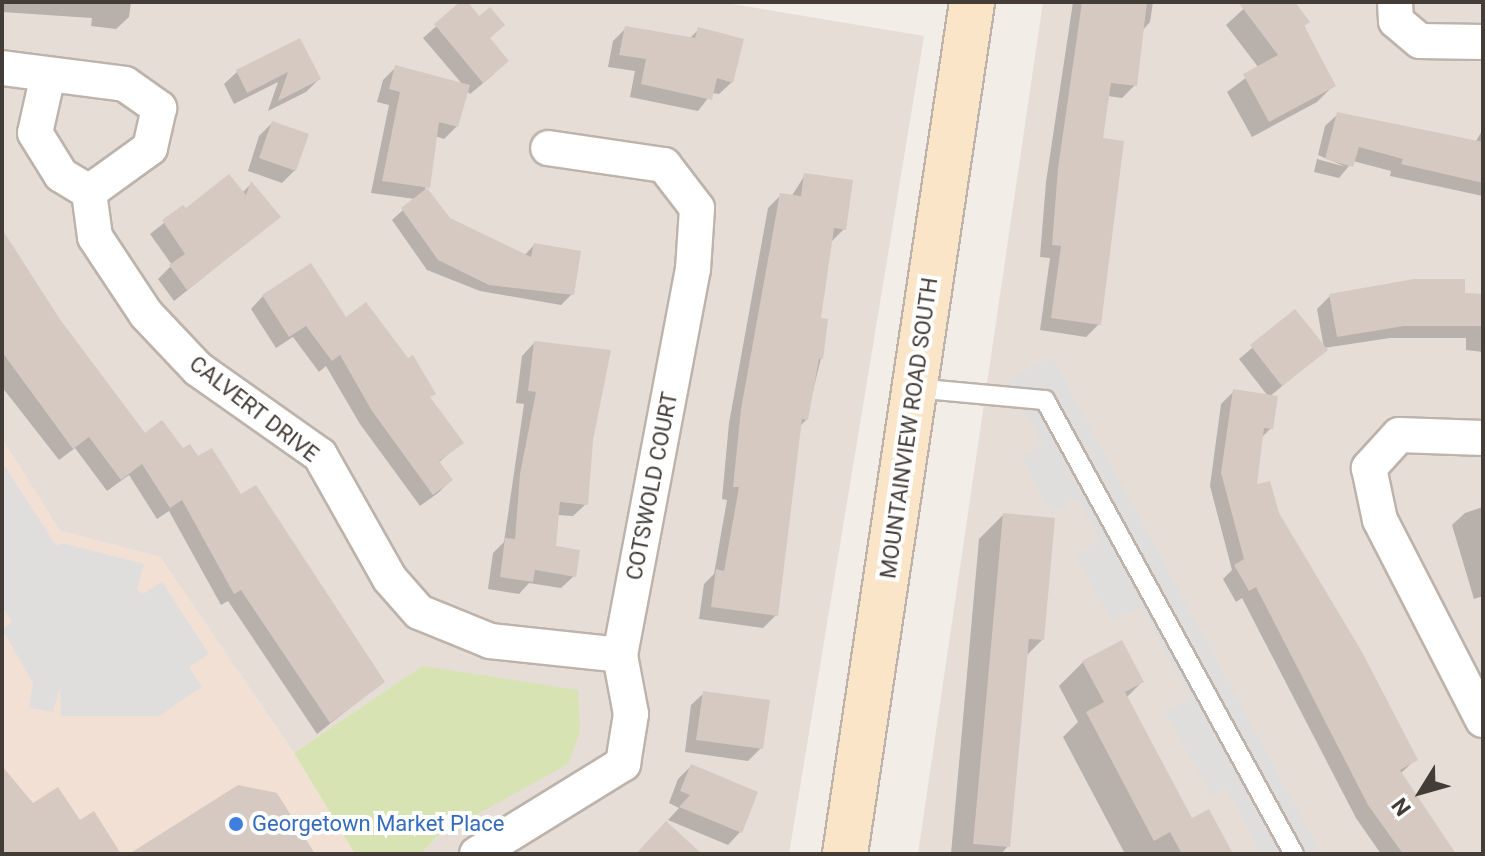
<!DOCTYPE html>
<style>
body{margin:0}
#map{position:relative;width:1485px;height:856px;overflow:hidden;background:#f2ede7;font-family:Roboto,sans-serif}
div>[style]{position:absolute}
.residential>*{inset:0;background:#e5ddd6}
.commercial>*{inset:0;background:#f2e0d4}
.green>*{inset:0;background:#d7e3b3}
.parking>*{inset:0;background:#e0dedc}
.shadow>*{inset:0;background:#0003}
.building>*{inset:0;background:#d6c9c1}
.roads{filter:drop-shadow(2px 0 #bdb3ab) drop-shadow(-2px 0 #bdb3ab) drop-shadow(0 2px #bdb3ab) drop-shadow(0 -2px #bdb3ab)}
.lane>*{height:18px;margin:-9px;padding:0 9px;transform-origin:9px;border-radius:9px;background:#fff}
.street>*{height:34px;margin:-17px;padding:0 17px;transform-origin:17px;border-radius:17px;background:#fff}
.secondary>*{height:44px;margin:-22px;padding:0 22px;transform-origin:22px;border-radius:22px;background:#fae5c9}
.dots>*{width:22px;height:22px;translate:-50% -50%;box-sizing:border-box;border:4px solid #fff;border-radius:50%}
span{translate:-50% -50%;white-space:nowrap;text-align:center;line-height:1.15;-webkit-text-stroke:8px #fff;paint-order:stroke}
.street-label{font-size:22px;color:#443c37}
.shop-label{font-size:22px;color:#366cbe}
.left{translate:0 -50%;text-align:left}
.frame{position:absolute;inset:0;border:4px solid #443c37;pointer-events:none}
.north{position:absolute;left:1381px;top:752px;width:80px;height:80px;-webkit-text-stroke:6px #fff;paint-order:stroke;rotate:233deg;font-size:22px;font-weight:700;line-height:32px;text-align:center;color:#443c37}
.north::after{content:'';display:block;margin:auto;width:28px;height:36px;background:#443c37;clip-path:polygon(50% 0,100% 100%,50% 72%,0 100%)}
</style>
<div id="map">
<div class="residential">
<i style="clip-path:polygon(2px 2px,720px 2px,924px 36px,789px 854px,421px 854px,438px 837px,422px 666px,294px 753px,160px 557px,60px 531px,2px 439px)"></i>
<i style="clip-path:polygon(1043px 2px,1483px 2px,1483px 854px,918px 854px)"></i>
</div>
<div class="commercial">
<i style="clip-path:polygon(2px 439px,60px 531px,160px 557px,294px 753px,355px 854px,2px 854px)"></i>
</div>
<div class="green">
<i style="clip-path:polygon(422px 666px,578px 690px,580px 732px,568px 764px,438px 836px,421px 854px,355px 854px,294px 753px)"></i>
</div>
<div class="parking">
<i style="clip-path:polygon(1052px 356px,1322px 854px,1261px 854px,1226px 788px,1211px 796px,1165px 711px,1190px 697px,1140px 607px,1112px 622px,1075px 555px,1100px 541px,1077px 499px,1051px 513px,1021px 457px,1043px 444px,1008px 380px)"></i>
<i style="clip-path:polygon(2px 462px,57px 547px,62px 543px,144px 564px,137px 590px,143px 594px,162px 582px,209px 654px,189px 667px,202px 687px,159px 716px,61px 716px,60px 687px,53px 712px,29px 708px,33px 683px,2px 629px,12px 622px,2px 606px)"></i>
</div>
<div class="shadow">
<i style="clip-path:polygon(2px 2px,131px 2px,129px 17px,116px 29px,91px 26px,92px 18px,2px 12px)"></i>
<i style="clip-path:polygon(464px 2px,488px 40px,494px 74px,470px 94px,466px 90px,457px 126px,444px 139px,435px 136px,425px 189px,448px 220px,524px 256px,534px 245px,572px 294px,561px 305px,480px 291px,427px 270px,392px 220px,415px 199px,371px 193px,389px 105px,377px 102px,383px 80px,396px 67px,463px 85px,423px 38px)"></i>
<i style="clip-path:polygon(1073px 2px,1153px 2px,1150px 22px,1142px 31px,1135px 85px,1122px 98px,1108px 96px,1101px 140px,1099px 324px,1086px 337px,1040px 330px,1050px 258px,1040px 257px,1046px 182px)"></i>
<i style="clip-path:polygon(1251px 2px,1292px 2px,1334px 85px,1317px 102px,1252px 137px,1227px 92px,1259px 68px,1226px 25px)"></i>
<i style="clip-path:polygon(626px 28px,689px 39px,698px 30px,732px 82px,719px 94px,712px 93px,698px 111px,630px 97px,635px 71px,608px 67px,613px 41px)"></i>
<i style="clip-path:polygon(299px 40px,319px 79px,306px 92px,268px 111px,278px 82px,234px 104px,224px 84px,237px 72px)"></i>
<i style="clip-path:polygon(1338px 114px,1475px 143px,1483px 129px,1483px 196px,1390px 176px,1391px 171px,1353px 161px,1339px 178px,1314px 172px,1317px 159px,1346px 167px,1318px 155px,1325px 126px)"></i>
<i style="clip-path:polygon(272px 123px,295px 170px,282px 183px,248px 171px,259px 136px)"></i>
<i style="clip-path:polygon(805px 175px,844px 229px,831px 242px,819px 320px,821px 358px,806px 420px,799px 427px,776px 615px,763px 628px,699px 619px,704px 584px,714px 574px,727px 500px,722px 499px,729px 423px,768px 208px,781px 195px,791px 197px)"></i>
<i style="clip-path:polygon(251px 184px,278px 217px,174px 301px,158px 279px,172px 265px,150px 234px,183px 208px,185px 211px,242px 193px)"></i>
<i style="clip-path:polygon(2px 230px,58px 319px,144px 436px,197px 459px,240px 496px,383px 682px,317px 734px,228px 601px,221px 605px,169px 511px,157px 519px,129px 475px,107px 491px,75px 448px,59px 460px,2px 387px)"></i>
<i style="clip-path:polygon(263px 296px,345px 320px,428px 398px,461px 443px,438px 463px,451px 480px,438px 493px,420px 506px,360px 424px,326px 366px,319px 372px,293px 337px,276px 348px,251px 309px)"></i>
<i style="clip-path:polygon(1330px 296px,1483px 296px,1483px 352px,1466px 350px,1466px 338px,1390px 338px,1324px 348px,1317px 309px)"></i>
<i style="clip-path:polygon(1295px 312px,1325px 350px,1269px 397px,1271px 428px,1261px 438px,1254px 487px,1277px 514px,1415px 760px,1400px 774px,1455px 854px,1381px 854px,1356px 818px,1242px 598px,1236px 602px,1223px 579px,1232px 570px,1210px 486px,1221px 404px,1234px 391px,1268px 396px,1239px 359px)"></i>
<i style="clip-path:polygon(534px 343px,591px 440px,586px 504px,573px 516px,557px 515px,554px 548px,574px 576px,561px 588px,529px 583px,519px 594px,488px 589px,493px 553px,504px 542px,524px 404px,516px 403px,522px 356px)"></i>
<i style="clip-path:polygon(1483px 507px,1483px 596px,1474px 599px,1452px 525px,1465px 513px)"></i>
<i style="clip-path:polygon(1003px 515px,1042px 640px,1026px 656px,1008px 846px,1001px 854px,951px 854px,979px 539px)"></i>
<i style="clip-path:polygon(1083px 662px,1142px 682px,1126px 698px,1191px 820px,1230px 854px,1125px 854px,1063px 737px,1078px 722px,1059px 686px)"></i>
<i style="clip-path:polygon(704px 693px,761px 748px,748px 761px,685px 752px,691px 705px)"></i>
<i style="clip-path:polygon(691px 766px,740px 832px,728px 845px,668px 820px,679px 808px,669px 803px,678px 779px)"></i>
</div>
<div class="building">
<i style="clip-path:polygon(460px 2px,468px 2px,479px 16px,490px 7px,505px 25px,490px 38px,509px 61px,483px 83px,434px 24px)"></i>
<i style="clip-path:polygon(1082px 2px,1147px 2px,1137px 86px,1111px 83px,1103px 138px,1124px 141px,1101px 325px,1051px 318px,1061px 246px,1052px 245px,1058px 168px)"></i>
<i style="clip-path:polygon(1238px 2px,1295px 2px,1310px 22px,1304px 26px,1336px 86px,1269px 122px,1243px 74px,1278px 55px)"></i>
<i style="clip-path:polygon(625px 26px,695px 38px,698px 27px,744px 39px,733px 83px,717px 78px,712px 100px,641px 84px,646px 59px,619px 55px)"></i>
<i style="clip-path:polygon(300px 38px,321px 79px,278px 101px,288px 72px,247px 93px,236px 70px)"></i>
<i style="clip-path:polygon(395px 65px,470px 85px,458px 127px,439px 122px,430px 188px,382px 181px,400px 92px,389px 89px)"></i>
<i style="clip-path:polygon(1337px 112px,1483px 142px,1483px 183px,1401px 164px,1403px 159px,1359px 147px,1353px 167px,1325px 159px)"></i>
<i style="clip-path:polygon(272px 121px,309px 134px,296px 171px,259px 158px)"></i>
<i style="clip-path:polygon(804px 173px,853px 180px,846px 230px,834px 228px,821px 318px,828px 319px,823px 359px,819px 359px,808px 420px,802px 419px,778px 616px,711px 607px,716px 569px,724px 571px,739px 487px,733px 487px,741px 409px,780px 193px,801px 196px)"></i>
<i style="clip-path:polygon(229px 174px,246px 195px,251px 181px,281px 217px,187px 290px,169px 265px,185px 254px,162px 220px,183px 205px,186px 208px)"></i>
<i style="clip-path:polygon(427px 188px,450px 218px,531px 257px,534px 243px,581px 251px,574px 295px,489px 285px,438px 260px,401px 208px)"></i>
<i style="clip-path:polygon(2px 229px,59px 318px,145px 433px,162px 420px,183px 448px,190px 444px,198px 456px,212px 448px,241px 494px,256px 485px,385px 682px,330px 723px,241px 590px,234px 594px,182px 500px,170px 508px,142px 464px,121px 480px,89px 437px,73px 449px,2px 352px)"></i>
<i style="clip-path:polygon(311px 263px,346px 317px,366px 302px,408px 358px,413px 355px,436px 394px,430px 397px,464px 443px,439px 461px,453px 480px,433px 495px,372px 411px,340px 355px,332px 361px,306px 326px,289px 337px,262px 295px)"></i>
<i style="clip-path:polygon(1414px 279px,1465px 279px,1465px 293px,1483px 294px,1483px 326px,1404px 326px,1337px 337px,1329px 294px)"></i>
<i style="clip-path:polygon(1295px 309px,1328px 350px,1282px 386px,1250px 345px)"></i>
<i style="clip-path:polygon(534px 341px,611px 350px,593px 440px,588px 505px,560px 502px,556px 546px,580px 550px,576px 577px,535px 570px,533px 582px,500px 577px,505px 538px,515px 539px,520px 474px,536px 392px,528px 391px)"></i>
<i style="clip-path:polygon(1233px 389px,1278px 396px,1273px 429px,1264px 428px,1257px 484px,1270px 481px,1279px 513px,1362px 652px,1418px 760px,1400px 770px,1456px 854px,1403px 854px,1368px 805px,1256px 587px,1249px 591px,1234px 565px,1244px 559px,1221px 473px)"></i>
<i style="clip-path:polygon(1003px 513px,1055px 518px,1044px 640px,1029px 639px,1010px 847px,973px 844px)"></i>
<i style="clip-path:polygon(1122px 640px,1144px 682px,1125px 692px,1192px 818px,1209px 809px,1233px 854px,1182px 854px,1170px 832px,1154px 841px,1086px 712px,1104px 702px,1082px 661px)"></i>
<i style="clip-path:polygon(703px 691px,770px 700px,763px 749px,696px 740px)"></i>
<i style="clip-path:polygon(691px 764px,758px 792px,742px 833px,679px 807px,690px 795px,680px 791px)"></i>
<i style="clip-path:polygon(2px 766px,33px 803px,58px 787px,80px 820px,94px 811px,121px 854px,2px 854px)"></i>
<i style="clip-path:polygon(238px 785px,277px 793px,315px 854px,129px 854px)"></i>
<i style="clip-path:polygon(666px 821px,702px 854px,636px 854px)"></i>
</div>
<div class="roads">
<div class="lane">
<i style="left:915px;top:388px;width:131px;rotate:5.3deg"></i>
<i style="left:1045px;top:400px;width:518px;rotate:61.26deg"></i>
</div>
<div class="street">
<i style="left:1395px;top:2px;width:19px;rotate:87deg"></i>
<i style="left:1396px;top:21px;width:31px;rotate:40deg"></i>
<i style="left:1420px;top:41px;width:63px;rotate:0.9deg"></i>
<i style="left:2px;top:68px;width:124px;rotate:7.4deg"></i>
<i style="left:125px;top:84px;width:42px;rotate:35.2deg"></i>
<i style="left:159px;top:108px;width:41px;rotate:102.7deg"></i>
<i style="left:150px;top:148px;width:75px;rotate:144.2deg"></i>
<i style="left:48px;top:75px;width:59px;rotate:102.6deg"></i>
<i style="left:35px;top:133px;width:49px;rotate:58.2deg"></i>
<i style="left:61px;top:175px;width:33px;rotate:31deg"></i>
<i style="left:89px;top:192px;width:45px;rotate:82.4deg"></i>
<i style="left:95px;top:237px;width:92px;rotate:56.5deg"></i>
<i style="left:146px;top:314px;width:76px;rotate:46.6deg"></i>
<i style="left:198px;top:369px;width:149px;rotate:35.2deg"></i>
<i style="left:320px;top:455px;width:142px;rotate:60.6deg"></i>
<i style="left:390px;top:579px;width:44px;rotate:48.7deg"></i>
<i style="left:419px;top:612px;width:77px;rotate:22.2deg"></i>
<i style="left:490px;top:641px;width:131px;rotate:6.1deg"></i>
<i style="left:1483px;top:438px;width:84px;rotate:-178deg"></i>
<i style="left:1399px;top:435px;width:45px;rotate:132.3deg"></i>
<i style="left:1369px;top:468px;width:53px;rotate:78.1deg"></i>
<i style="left:1380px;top:520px;width:225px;rotate:62.8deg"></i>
<i style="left:477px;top:854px;width:172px;rotate:-31.7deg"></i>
<i style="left:623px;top:764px;width:51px;rotate:-80.9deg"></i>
<i style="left:631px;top:714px;width:60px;rotate:-100.6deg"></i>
<i style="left:620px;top:655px;width:393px;rotate:-79.3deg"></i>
<i style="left:693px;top:269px;width:61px;rotate:-86.2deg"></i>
<i style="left:697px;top:208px;width:54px;rotate:-127.5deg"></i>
<i style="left:664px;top:165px;width:117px;rotate:-171.7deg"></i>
</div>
<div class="secondary">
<i style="left:845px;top:854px;width:861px;rotate:-81.52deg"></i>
</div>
</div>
<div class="dots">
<i style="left:236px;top:824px;background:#3f7fe0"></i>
</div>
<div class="street-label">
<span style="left:254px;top:409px;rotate:38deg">CALVERT DRIVE</span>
<span style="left:909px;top:428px;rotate:-82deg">MOUNTAINVIEW ROAD SOUTH</span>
<span style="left:652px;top:486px;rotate:-79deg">COTSWOLD COURT</span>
</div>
<div class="shop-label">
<span class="left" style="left:252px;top:824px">Georgetown Market Place</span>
</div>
<div class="frame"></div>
<div class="north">N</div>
</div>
